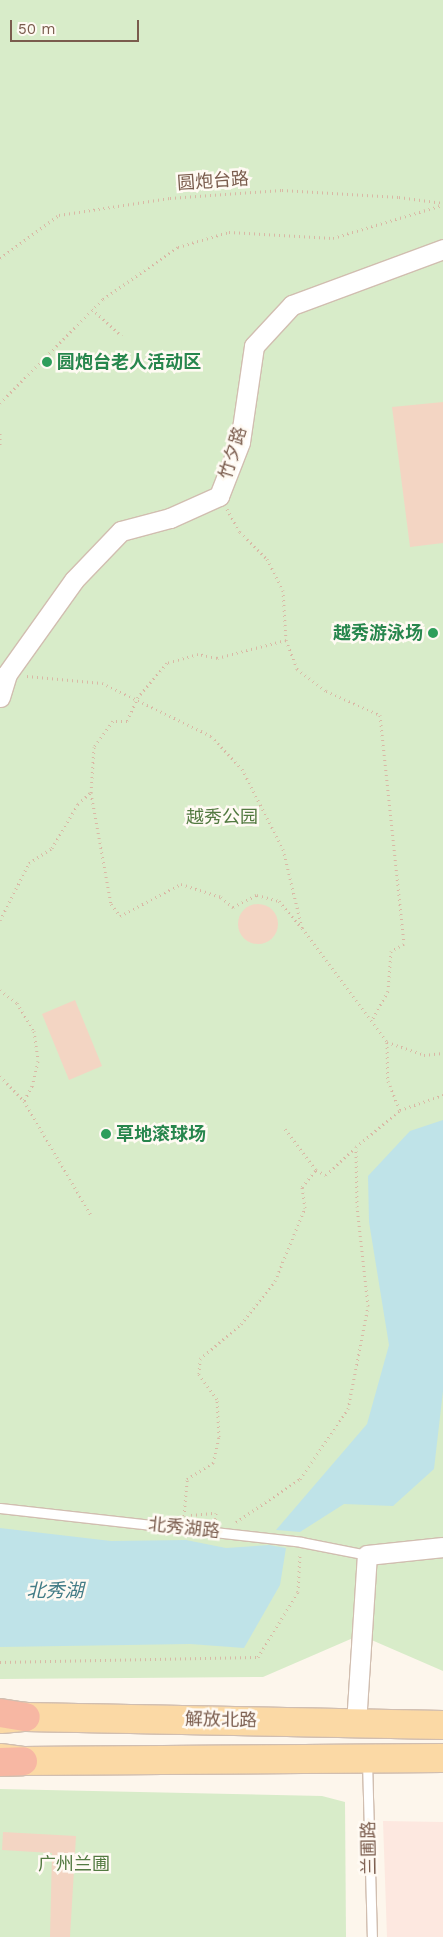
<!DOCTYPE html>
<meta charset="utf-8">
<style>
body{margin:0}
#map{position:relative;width:443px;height:1937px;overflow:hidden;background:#fdf6ec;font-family:"Work Sans","Noto Sans SC",sans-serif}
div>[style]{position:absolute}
.commercial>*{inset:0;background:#fde8e0}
.green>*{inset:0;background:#d8ecc9}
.water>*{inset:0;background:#bfe3e8}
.building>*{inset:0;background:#f3d5c3}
.round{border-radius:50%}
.path>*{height:3px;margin-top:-1.5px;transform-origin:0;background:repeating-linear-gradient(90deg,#d9b8a5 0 1px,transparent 0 5px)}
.roads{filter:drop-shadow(1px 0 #d1beb0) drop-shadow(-1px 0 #d1beb0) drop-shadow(0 1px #d1beb0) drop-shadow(0 -1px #d1beb0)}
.lane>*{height:9px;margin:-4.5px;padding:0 4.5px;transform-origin:4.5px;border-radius:4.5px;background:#fff}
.street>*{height:19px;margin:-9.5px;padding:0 9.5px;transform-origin:9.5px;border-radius:9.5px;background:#fff}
.primary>*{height:28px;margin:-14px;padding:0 14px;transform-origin:14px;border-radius:14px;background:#fbd9a5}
.highway>*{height:28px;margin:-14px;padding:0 14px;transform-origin:14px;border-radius:14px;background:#f7b7a3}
.dots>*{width:14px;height:14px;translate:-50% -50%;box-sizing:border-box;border:2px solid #fffaf3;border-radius:50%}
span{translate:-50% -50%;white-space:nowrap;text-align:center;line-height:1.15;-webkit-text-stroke:5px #fffaf3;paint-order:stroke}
.street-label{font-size:18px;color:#7a5c4d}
.leisure-label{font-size:18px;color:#27864d;font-weight:700}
.left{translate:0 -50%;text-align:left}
.right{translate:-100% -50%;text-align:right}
.park-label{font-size:18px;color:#537a41}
.water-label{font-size:19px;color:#437c86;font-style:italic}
.scale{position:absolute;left:10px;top:20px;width:129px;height:22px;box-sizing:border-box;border:2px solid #7a5c4d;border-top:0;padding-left:6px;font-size:15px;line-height:18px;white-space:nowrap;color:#7a5c4d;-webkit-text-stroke:4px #fffaf3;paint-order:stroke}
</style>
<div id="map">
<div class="commercial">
<i style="clip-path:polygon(383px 1821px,443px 1822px,443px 1937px,387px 1937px)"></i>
</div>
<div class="green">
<i style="clip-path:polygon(0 0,443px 0,443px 1671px,360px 1635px,263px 1677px,0 1679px)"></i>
<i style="clip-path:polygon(0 1789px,322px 1796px,345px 1802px,346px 1937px,0 1937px)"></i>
</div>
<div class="water">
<i style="clip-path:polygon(443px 1120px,443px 1391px,434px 1469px,393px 1506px,344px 1504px,300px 1532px,276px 1530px,367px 1424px,389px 1345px,369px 1222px,368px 1176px,410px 1131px)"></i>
<i style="clip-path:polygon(0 1528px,111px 1541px,186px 1540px,226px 1548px,269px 1545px,286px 1548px,280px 1585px,244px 1648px,190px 1644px,0 1647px)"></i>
</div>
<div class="building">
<i style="clip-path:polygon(443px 402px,443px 543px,410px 547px,392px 407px)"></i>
<i class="round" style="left:238px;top:904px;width:40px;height:40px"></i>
<i style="clip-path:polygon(75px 1000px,102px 1066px,69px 1080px,42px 1014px)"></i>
<i style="clip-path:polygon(3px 1832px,76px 1836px,70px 1937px,50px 1937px,52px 1853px,2px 1850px)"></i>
</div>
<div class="path">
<i style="left:0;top:258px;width:73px;rotate:-36.1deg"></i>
<i style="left:59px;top:215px;width:112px;rotate:-8.7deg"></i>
<i style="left:170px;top:198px;width:112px;rotate:-4.1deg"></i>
<i style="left:282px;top:190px;width:117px;rotate:3.4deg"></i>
<i style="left:399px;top:197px;width:44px;rotate:7.8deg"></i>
<i style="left:92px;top:309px;width:40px;rotate:42deg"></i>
<i style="left:0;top:403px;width:146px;rotate:-45.3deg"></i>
<i style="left:103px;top:299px;width:91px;rotate:-34.7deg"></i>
<i style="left:178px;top:247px;width:53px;rotate:-16.4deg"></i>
<i style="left:229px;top:232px;width:104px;rotate:3.3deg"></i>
<i style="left:333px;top:238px;width:115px;rotate:-16.7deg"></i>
<i style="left:0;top:433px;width:13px;rotate:90deg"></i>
<i style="left:227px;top:509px;width:26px;rotate:61deg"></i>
<i style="left:240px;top:532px;width:38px;rotate:45deg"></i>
<i style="left:267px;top:559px;width:35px;rotate:63deg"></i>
<i style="left:283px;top:590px;width:50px;rotate:86.6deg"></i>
<i style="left:286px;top:640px;width:31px;rotate:69deg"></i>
<i style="left:297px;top:669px;width:36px;rotate:37deg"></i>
<i style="left:326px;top:691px;width:59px;rotate:24deg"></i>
<i style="left:380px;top:715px;width:230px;rotate:84deg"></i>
<i style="left:404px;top:944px;width:15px;rotate:152deg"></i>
<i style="left:391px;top:951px;width:40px;rotate:94.3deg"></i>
<i style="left:388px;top:991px;width:33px;rotate:119deg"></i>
<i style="left:286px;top:640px;width:71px;rotate:165.4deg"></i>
<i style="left:217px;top:658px;width:19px;rotate:-168deg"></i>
<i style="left:198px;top:654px;width:32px;rotate:164deg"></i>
<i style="left:167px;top:663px;width:45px;rotate:130.5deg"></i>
<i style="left:138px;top:697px;width:26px;rotate:115deg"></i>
<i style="left:127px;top:721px;width:14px;rotate:180deg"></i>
<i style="left:113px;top:721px;width:32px;rotate:126deg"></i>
<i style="left:94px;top:747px;width:46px;rotate:93.7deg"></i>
<i style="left:91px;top:793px;width:113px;rotate:79.8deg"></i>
<i style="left:111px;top:904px;width:15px;rotate:53deg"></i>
<i style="left:120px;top:916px;width:69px;rotate:-27.7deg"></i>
<i style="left:181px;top:884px;width:42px;rotate:18deg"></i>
<i style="left:221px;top:897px;width:16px;rotate:40deg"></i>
<i style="left:233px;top:907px;width:27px;rotate:-27deg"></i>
<i style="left:257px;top:895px;width:23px;rotate:15deg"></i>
<i style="left:279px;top:901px;width:33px;rotate:50deg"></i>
<i style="left:27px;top:676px;width:75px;rotate:5.3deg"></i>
<i style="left:102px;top:683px;width:121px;rotate:25.9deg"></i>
<i style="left:211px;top:736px;width:45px;rotate:46.8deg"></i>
<i style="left:242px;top:769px;width:90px;rotate:62.9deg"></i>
<i style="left:283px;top:849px;width:81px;rotate:76.5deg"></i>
<i style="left:302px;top:928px;width:142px;rotate:53.3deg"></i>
<i style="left:387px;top:1042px;width:39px;rotate:19deg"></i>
<i style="left:424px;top:1055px;width:19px;rotate:-6deg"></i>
<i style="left:0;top:920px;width:64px;rotate:-63deg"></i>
<i style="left:29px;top:863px;width:27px;rotate:-33deg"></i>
<i style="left:52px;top:848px;width:51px;rotate:-59.4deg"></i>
<i style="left:78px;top:804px;width:16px;rotate:-43deg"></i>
<i style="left:0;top:990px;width:21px;rotate:37deg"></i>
<i style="left:17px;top:1003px;width:33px;rotate:59deg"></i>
<i style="left:34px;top:1031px;width:30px;rotate:82deg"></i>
<i style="left:38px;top:1061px;width:26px;rotate:103deg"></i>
<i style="left:32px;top:1086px;width:17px;rotate:118deg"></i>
<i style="left:387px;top:1042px;width:39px;rotate:89deg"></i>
<i style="left:388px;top:1081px;width:31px;rotate:68deg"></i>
<i style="left:0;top:1076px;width:35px;rotate:46deg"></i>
<i style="left:24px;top:1101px;width:132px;rotate:59.6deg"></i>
<i style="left:285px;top:1129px;width:51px;rotate:52.9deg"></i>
<i style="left:191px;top:1515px;width:25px;rotate:-5deg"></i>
<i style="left:216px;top:1513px;width:8px;rotate:97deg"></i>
<i style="left:184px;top:1516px;width:37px;rotate:-85deg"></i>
<i style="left:187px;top:1479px;width:31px;rotate:-32deg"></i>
<i style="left:213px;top:1463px;width:27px;rotate:-77deg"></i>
<i style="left:219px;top:1437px;width:38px;rotate:-93deg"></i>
<i style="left:217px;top:1399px;width:31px;rotate:-126deg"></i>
<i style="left:199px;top:1374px;width:15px;rotate:-86deg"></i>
<i style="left:200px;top:1359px;width:54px;rotate:-40.5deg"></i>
<i style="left:241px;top:1324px;width:55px;rotate:-51.7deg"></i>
<i style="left:275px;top:1281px;width:79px;rotate:-67.7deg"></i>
<i style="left:305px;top:1208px;width:21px;rotate:-98deg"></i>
<i style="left:302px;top:1187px;width:22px;rotate:-51deg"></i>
<i style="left:316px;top:1170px;width:11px;rotate:27deg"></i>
<i style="left:326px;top:1175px;width:40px;rotate:-43deg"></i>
<i style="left:236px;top:1522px;width:77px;rotate:-33.9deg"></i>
<i style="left:300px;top:1479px;width:85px;rotate:-55.6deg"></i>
<i style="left:348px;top:1409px;width:105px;rotate:-79deg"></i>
<i style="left:368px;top:1306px;width:100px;rotate:-96.3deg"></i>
<i style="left:357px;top:1207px;width:60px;rotate:-91deg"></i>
<i style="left:356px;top:1147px;width:57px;rotate:-40.1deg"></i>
<i style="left:400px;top:1110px;width:46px;rotate:-19.2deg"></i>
<i style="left:0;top:1662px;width:258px;rotate:-1.1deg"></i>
<i style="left:258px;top:1657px;width:76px;rotate:-58.4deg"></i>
<i style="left:298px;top:1592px;width:37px;rotate:-87deg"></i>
</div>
<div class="roads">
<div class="lane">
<i style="left:0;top:1508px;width:303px;rotate:6.4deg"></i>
<i style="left:301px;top:1542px;width:67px;rotate:11.1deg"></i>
<i style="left:367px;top:1761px;width:176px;rotate:88.4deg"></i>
</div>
<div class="street">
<i style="left:0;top:697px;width:24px;rotate:-73deg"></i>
<i style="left:7px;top:674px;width:115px;rotate:-54.5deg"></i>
<i style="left:74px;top:580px;width:68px;rotate:-46.2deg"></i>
<i style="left:121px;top:531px;width:51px;rotate:-14.9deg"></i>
<i style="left:170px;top:518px;width:54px;rotate:-24.2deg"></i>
<i style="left:219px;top:496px;width:58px;rotate:-68.7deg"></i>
<i style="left:240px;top:442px;width:97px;rotate:-81.7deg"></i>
<i style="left:254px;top:346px;width:56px;rotate:-47.2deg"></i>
<i style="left:292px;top:305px;width:161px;rotate:-20.3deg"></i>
<i style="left:356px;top:1724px;width:169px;rotate:-86.3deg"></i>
<i style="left:367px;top:1555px;width:76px;rotate:-6deg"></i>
</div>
<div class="primary">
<i style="left:1px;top:1719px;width:25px;rotate:-5deg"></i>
<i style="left:26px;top:1717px;width:417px;rotate:1.1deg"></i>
<i style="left:0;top:1758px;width:23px;rotate:7deg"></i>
<i style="left:23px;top:1761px;width:420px;rotate:-0.4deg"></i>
</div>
<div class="highway">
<i style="left:0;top:1713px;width:26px;rotate:9deg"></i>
<i style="left:0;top:1762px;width:23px;rotate:-2deg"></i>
</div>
</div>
<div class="dots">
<i style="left:47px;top:362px;background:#2e9e5b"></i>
<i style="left:433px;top:633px;background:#2e9e5b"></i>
<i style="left:106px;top:1134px;background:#2e9e5b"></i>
</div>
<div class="street-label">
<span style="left:213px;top:181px;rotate:-4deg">圆炮台路</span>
<span style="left:233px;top:453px;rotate:-73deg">竹夕路</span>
<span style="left:184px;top:1528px;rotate:6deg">北秀湖路</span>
<span style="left:221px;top:1720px;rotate:1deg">解放北路</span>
<span style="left:369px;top:1848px;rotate:-91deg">兰圃路</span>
</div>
<div class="leisure-label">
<span class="left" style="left:57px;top:362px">圆炮台老人活动区</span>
<span class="right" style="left:423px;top:633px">越秀游泳场</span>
<span class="left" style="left:116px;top:1134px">草地滚球场</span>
</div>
<div class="park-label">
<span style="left:222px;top:817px">越秀公园</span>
<span style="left:74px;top:1864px">广州兰圃</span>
</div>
<div class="water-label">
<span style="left:55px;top:1591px">北秀湖</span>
</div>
<div class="scale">50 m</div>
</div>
